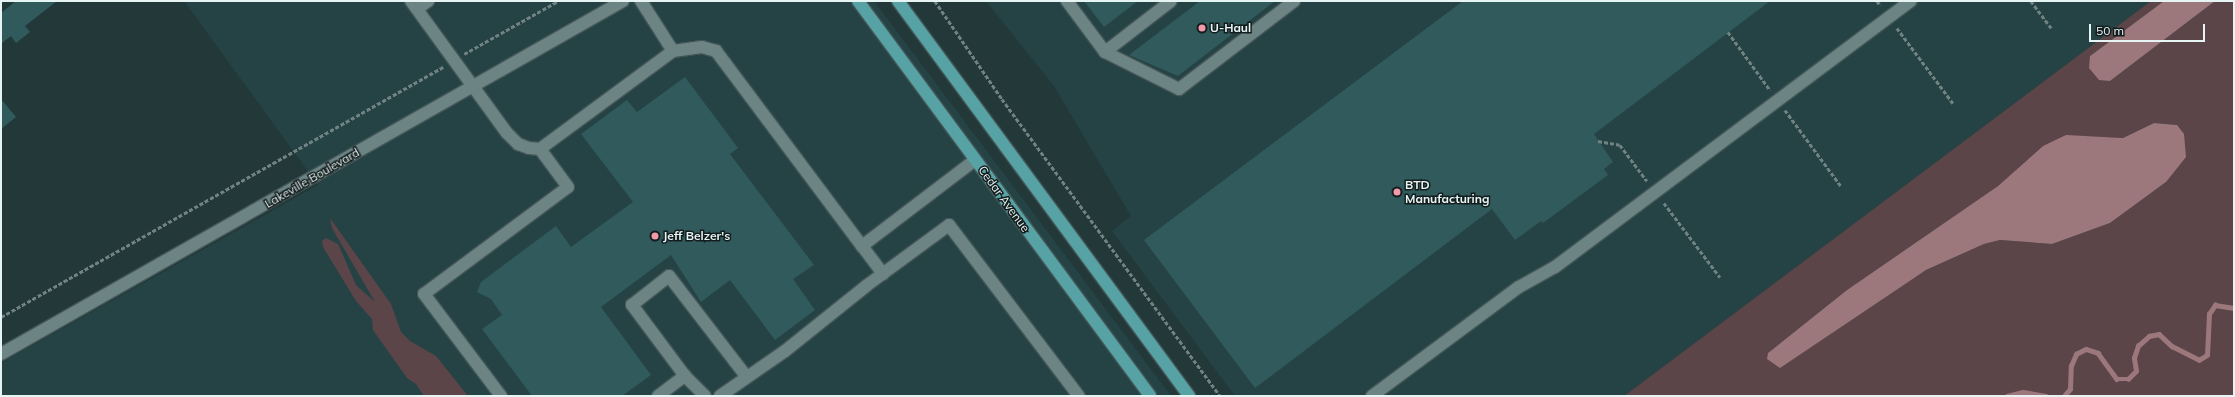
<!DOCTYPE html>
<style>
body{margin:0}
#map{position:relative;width:2235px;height:397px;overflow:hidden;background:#233839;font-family:Mulish,sans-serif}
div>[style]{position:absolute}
.built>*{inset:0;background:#254344}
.green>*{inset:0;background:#5b4549}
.water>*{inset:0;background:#9c787d}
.stream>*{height:4.5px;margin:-2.25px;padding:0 2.25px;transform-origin:2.25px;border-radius:2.25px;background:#9c787d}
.building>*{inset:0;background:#315a5c}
.path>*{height:2.5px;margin-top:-1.25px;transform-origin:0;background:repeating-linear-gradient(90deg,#708282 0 4px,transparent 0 6px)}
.roads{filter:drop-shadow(1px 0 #445657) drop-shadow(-1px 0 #445657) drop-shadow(0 1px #445657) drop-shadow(0 -1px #445657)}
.minor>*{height:12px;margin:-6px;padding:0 6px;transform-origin:6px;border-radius:6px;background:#6d8485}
.major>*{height:12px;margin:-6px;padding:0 6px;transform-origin:6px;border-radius:6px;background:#57a2a5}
.dots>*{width:11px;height:11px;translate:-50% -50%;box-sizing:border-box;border:2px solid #141d1e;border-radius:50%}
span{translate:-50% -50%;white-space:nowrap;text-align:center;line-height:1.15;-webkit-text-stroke:3px #141d1e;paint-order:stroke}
.poi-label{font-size:12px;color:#e7f4f4;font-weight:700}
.left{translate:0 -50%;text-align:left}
.street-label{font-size:12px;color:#e7f4f4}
.frame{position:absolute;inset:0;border:2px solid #e7f4f4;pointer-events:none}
.scale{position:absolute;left:2089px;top:24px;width:116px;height:18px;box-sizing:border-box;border:2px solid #e7f4f4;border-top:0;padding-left:5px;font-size:12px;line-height:14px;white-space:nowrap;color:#e7f4f4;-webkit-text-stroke:3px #141d1e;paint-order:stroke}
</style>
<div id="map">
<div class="built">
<i style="clip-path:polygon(184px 1px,874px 1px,1171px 396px,1px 396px,1px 363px,318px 185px)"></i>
<i style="clip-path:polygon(986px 1px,2151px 1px,1624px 396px,1235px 396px,1112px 231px,1131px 216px,1054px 86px)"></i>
</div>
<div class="green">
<i style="clip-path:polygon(evenodd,2151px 1px,2164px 1px,2090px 56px,2110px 81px,2215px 1px,2234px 1px,2234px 396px,1624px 396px,2151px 1px,2154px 123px,2177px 125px,2166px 182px,2110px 223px,2052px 244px,2000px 240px,1984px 244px,1926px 270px,1894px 290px,1768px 353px,1847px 290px,1998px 186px,2043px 146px,2078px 136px,2123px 138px,2154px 123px)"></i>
<i style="clip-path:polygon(330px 218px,391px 304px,401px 332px,410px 341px,436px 356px,468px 396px,424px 396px,416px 384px,407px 378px,373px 330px,372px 319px,356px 301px,323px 247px,322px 241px,326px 238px,338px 244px,356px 285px,375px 302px,332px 228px)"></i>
</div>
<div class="water">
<i style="clip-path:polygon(2164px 1px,2215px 1px,2110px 81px,2099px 80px,2089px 68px,2090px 56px)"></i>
<i style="clip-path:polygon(2154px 123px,2177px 125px,2184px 134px,2186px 157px,2166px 182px,2110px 223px,2052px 244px,2000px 240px,1984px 244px,1926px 270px,1780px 368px,1767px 359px,1768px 353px,1847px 290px,1998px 186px,2043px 146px,2066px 135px,2123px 138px)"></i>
</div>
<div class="stream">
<i style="left:2007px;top:396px;width:16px;rotate:-14deg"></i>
<i style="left:2023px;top:392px;width:23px;rotate:10deg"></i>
<i style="left:2064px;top:396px;width:9px;rotate:-49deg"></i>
<i style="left:2070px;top:389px;width:23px;rotate:-88deg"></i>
<i style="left:2071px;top:366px;width:13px;rotate:-67deg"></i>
<i style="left:2076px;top:354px;width:11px;rotate:-27deg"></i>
<i style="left:2086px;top:349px;width:13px;rotate:18deg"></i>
<i style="left:2098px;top:353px;width:32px;rotate:54deg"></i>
<i style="left:2117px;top:379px;width:11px"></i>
<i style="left:2128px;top:379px;width:11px;rotate:-45deg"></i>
<i style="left:2136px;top:371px;width:13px;rotate:-99deg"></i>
<i style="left:2134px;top:358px;width:13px;rotate:-72deg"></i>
<i style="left:2138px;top:346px;width:15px;rotate:-42deg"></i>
<i style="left:2149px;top:336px;width:10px;rotate:-11deg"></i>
<i style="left:2159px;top:334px;width:18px;rotate:43deg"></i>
<i style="left:2172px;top:346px;width:30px;rotate:27deg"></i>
<i style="left:2199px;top:360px;width:9px;rotate:-32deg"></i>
<i style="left:2207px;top:355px;width:41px;rotate:-87.2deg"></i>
<i style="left:2209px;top:314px;width:11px;rotate:-56deg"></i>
<i style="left:2215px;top:305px;width:19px;rotate:9deg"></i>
</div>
<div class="building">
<i style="clip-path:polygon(16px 1px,57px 1px,25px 26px,30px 32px,16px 43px,11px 36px,1px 44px,1px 13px)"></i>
<i style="clip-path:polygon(1084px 1px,1138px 1px,1104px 27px)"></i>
<i style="clip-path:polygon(1200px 1px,1275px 1px,1178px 76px,1129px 55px)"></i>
<i style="clip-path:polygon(1463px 1px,1770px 1px,1594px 134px,1613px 162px,1604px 169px,1608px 175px,1543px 223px,1541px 221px,1515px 240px,1492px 209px,1255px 388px,1144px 240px)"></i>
<i style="clip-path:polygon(685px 77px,738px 148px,730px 154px,814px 265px,793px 279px,815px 310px,775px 340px,730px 280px,701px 302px,671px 255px,601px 307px,651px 375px,622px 396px,532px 396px,482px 329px,502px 315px,491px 299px,477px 292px,481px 282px,556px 226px,571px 247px,633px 202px,581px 134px,627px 100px,637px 112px)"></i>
<i style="clip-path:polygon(1px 99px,16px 117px,1px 129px)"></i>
</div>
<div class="path">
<i style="left:935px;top:1px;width:119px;rotate:55.6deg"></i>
<i style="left:1002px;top:99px;width:368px;rotate:53.7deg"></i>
<i style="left:1877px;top:1px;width:6px;rotate:51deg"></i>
<i style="left:2031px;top:1px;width:35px;rotate:53deg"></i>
<i style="left:1897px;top:28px;width:94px;rotate:53.3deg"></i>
<i style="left:1728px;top:32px;width:72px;rotate:54.1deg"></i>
<i style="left:464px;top:54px;width:108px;rotate:-29.4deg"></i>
<i style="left:1785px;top:110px;width:94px;rotate:53.6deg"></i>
<i style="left:1598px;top:141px;width:22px;rotate:10deg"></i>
<i style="left:1620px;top:145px;width:45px;rotate:53.1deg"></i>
<i style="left:1664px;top:203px;width:93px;rotate:52.9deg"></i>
<i style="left:1px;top:317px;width:508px;rotate:-29.49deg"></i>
</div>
<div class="roads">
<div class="minor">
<i style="left:411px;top:1px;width:163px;rotate:54deg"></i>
<i style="left:507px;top:133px;width:16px;rotate:45deg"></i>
<i style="left:518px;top:144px;width:12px;rotate:20deg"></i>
<i style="left:529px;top:148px;width:11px;rotate:5deg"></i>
<i style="left:540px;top:149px;width:165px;rotate:-36.4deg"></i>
<i style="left:641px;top:1px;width:59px;rotate:57.4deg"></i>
<i style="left:673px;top:51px;width:29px;rotate:-8deg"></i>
<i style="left:702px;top:47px;width:15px;rotate:16deg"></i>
<i style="left:716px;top:51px;width:244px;rotate:53.2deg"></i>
<i style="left:862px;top:246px;width:142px;rotate:-37.3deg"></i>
<i style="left:1067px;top:1px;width:64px;rotate:53.3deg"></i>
<i style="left:1105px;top:52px;width:83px;rotate:-37.7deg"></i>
<i style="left:417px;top:9px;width:14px;rotate:-36deg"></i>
<i style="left:1105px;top:52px;width:83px;rotate:26.6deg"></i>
<i style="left:1179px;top:89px;width:145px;rotate:-37.4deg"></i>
<i style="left:862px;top:246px;width:35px;rotate:53deg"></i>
<i style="left:1px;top:354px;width:715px;rotate:-29.58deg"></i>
<i style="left:685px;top:376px;width:28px;rotate:45deg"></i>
<i style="left:501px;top:396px;width:128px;rotate:-127deg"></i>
<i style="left:424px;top:294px;width:179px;rotate:-36.6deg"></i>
<i style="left:568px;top:187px;width:47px;rotate:-126.4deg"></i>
<i style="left:658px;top:396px;width:34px;rotate:-37deg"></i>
<i style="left:685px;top:376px;width:89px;rotate:-126.7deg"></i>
<i style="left:632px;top:305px;width:47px;rotate:-38.1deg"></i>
<i style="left:669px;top:276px;width:126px;rotate:52.4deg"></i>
<i style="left:720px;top:396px;width:79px;rotate:-34.7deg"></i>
<i style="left:785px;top:351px;width:104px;rotate:-38.7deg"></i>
<i style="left:866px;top:286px;width:103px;rotate:-36.3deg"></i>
<i style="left:949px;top:225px;width:215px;rotate:52.8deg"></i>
<i style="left:1372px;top:396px;width:183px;rotate:-36.6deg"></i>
<i style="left:1519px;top:287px;width:41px;rotate:-29.1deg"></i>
<i style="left:1555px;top:267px;width:444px;rotate:-36.8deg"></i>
</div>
<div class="major">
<i style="left:858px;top:1px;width:491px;rotate:53.5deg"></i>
<i style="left:898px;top:1px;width:491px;rotate:53.6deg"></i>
</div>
</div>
<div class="dots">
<i style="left:1202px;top:28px;background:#f39aaa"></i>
<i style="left:1397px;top:192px;background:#f39aaa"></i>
<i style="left:655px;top:236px;background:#f39aaa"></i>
</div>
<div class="poi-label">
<span class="left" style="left:1210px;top:28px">U-Haul</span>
<span class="left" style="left:1405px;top:192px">BTD<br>Manufacturing</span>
<span class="left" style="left:663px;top:236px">Jeff Belzer's</span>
</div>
<div class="street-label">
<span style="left:312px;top:178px;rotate:-30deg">Lakeville Boulevard</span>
<span style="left:1004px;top:199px;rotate:54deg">Cedar Avenue</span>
</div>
<div class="frame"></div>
<div class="scale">50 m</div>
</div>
